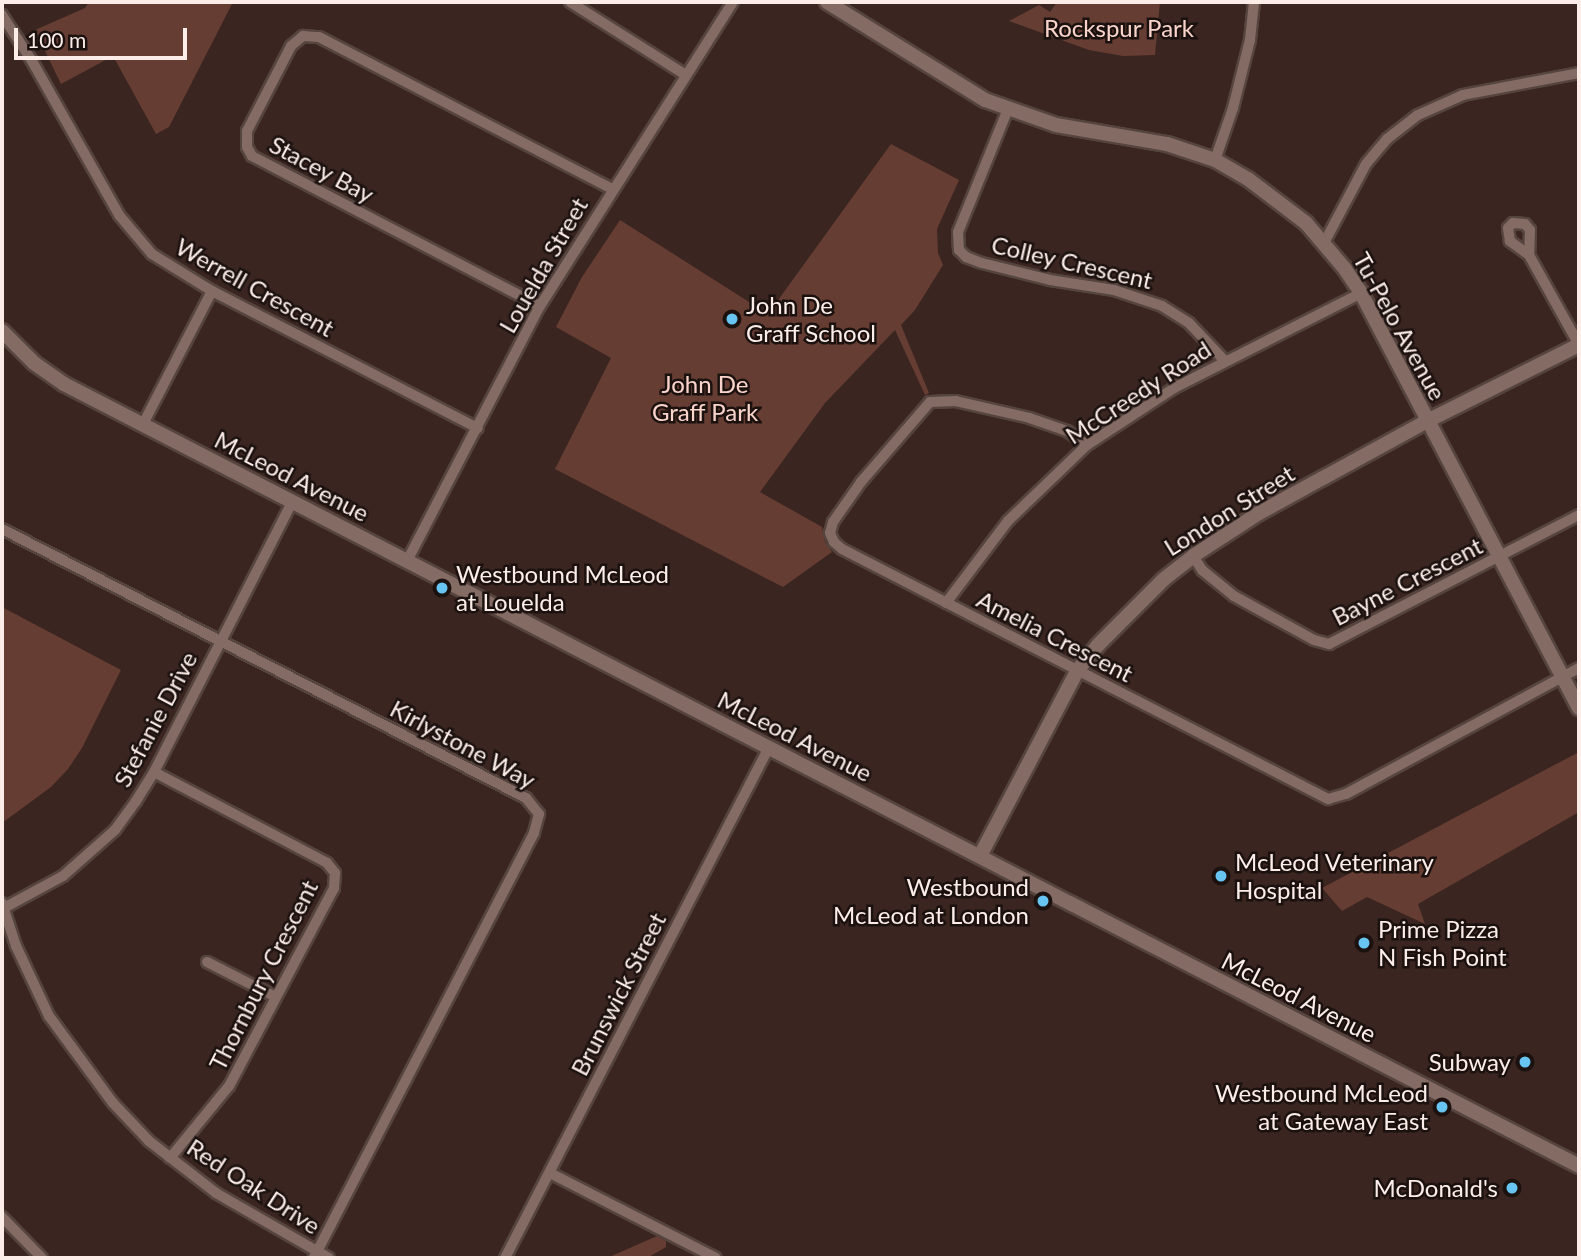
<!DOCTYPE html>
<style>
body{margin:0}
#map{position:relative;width:1581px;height:1260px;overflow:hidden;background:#3a2520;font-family:Lato,sans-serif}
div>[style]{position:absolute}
.green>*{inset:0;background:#663d33}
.roads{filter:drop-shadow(2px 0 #56443f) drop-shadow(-2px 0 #56443f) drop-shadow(0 2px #56443f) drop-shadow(0 -2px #56443f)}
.minor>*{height:10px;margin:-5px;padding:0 5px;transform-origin:5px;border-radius:5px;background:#846b64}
.tertiary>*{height:14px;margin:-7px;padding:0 7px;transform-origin:7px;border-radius:7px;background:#846b64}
.dots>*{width:19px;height:19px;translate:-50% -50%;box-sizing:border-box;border:4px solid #1b110f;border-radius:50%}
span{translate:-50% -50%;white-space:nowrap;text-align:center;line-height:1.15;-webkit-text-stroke:5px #1b110f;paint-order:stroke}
.park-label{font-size:24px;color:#fad4cb}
.street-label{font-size:24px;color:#fcede9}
.poi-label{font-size:24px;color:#fcede9}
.left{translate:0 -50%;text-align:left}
.right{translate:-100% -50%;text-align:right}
.frame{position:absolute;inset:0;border:4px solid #fcede9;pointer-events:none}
.scale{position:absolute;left:14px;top:28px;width:173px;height:32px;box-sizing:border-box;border:4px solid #fcede9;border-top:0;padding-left:9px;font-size:21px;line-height:24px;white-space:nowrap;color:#fcede9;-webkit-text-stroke:5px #1b110f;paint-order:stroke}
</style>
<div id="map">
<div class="green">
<i style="clip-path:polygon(89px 2px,233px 2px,169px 127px,156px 134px,113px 56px,61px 84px,35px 30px,85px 8px)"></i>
<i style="clip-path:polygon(1057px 2px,1160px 2px,1155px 55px,1123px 56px,1089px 50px,1009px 21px,1039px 5px,1050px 12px)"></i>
<i style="clip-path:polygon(891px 144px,959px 180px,937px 229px,938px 253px,943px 265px,915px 310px,901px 325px,929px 393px,925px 395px,895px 330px,825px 403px,760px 492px,822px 527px,825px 542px,832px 552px,783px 587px,555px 469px,611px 358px,556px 327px,582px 277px,620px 220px,768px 314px)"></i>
<i style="clip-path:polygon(2px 607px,121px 670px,82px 748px,68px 769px,51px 787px,2px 823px)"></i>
<i style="clip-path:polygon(1579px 752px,1579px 812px,1418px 904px,1425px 924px,1367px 897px,1342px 911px,1322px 888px)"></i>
<i style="clip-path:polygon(657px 1236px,666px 1241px,666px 1247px,647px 1258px,607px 1258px)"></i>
</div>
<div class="roads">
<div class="minor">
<i style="left:570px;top:2px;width:137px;rotate:32.2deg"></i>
<i style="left:2px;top:15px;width:55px;rotate:56.9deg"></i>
<i style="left:32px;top:61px;width:177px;rotate:60.5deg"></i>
<i style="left:119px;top:215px;width:51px;rotate:49.8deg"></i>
<i style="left:152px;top:254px;width:70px;rotate:31.7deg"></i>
<i style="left:212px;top:291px;width:299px;rotate:27.3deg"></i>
<i style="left:1008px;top:109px;width:133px;rotate:112.1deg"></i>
<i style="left:958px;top:232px;width:18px;rotate:87deg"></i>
<i style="left:959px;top:250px;width:10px;rotate:45deg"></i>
<i style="left:966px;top:257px;width:17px;rotate:21deg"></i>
<i style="left:982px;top:263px;width:70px;rotate:14deg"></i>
<i style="left:1050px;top:280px;width:65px;rotate:8.9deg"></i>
<i style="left:1114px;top:290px;width:51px;rotate:18.4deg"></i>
<i style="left:1162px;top:306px;width:32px;rotate:32deg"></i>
<i style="left:1189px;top:323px;width:51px;rotate:46.6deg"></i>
<i style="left:1215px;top:160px;width:55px;rotate:-70.9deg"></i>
<i style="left:1233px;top:108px;width:70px;rotate:-76deg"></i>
<i style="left:1250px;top:40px;width:38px;rotate:-84deg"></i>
<i style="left:1324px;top:243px;width:89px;rotate:-62deg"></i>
<i style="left:1366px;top:164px;width:33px;rotate:-50deg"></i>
<i style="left:1387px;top:139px;width:39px;rotate:-38deg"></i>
<i style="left:1418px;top:115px;width:49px;rotate:-24deg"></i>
<i style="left:1463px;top:95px;width:118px;rotate:-10.7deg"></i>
<i style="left:1529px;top:255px;width:24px;rotate:-144deg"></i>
<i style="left:1510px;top:241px;width:13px;rotate:-99deg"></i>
<i style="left:1508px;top:228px;width:7px;rotate:-45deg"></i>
<i style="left:1513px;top:223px;width:12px;rotate:5deg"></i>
<i style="left:1525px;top:224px;width:8px;rotate:50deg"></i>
<i style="left:1530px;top:230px;width:25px;rotate:92deg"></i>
<i style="left:1529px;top:255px;width:103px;rotate:60.9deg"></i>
<i style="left:540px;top:306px;width:325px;rotate:-152.5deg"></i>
<i style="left:252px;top:156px;width:10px;rotate:-119deg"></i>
<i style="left:247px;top:147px;width:16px;rotate:-90deg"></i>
<i style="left:247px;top:131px;width:96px;rotate:-62.6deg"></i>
<i style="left:291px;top:46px;width:16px;rotate:-40deg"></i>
<i style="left:303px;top:36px;width:16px;rotate:4deg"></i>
<i style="left:319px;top:37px;width:330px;rotate:27.4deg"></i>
<i style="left:143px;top:424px;width:150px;rotate:-62.6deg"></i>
<i style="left:1087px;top:445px;width:24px;rotate:-145deg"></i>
<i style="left:1067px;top:431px;width:39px;rotate:-161deg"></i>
<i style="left:1030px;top:418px;width:76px;rotate:-167.1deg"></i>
<i style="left:956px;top:401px;width:26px;rotate:178deg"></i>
<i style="left:930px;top:402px;width:106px;rotate:130.8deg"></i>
<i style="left:861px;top:482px;width:49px;rotate:125deg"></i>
<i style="left:833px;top:522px;width:11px;rotate:105deg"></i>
<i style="left:830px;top:533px;width:10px;rotate:66deg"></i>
<i style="left:834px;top:542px;width:11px;rotate:41deg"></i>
<i style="left:842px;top:549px;width:547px;rotate:27.22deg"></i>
<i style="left:1328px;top:799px;width:19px;rotate:-16deg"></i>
<i style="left:1346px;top:794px;width:265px;rotate:-28.4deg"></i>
<i style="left:2px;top:529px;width:589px;rotate:27.17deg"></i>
<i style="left:526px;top:798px;width:21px;rotate:51deg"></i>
<i style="left:539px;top:814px;width:20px;rotate:105deg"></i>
<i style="left:534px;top:833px;width:479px;rotate:117.4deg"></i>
<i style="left:1193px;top:556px;width:17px;rotate:57deg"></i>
<i style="left:1202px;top:570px;width:41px;rotate:39.1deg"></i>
<i style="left:1234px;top:596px;width:91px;rotate:28.8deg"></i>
<i style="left:1314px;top:640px;width:16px;rotate:15deg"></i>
<i style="left:1329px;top:644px;width:281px;rotate:-27.3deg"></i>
<i style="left:407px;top:561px;width:288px;rotate:-62.5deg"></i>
<i style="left:540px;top:306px;width:360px;rotate:-57.6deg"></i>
<i style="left:946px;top:603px;width:103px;rotate:-52.9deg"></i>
<i style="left:1008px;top:521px;width:110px;rotate:-43.9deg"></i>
<i style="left:1087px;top:445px;width:104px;rotate:-33.2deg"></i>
<i style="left:1174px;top:388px;width:210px;rotate:-26.9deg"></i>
<i style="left:154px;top:772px;width:195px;rotate:27.7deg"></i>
<i style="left:327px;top:863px;width:13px;rotate:51deg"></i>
<i style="left:335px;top:873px;width:15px;rotate:94deg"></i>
<i style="left:334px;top:888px;width:224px;rotate:117.9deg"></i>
<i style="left:229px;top:1086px;width:93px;rotate:129.3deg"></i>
<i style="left:2px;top:903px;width:45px;rotate:72deg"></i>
<i style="left:16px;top:946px;width:77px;rotate:64.8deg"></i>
<i style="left:49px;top:1016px;width:108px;rotate:53.7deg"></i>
<i style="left:113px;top:1103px;width:52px;rotate:46.5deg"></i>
<i style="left:149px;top:1141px;width:85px;rotate:37.8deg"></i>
<i style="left:216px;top:1193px;width:130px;rotate:29.9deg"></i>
<i style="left:2px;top:909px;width:69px;rotate:-28.4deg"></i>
<i style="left:63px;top:876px;width:69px;rotate:-41.5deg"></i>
<i style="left:115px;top:830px;width:36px;rotate:-54deg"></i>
<i style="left:136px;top:801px;width:34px;rotate:-58deg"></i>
<i style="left:154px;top:772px;width:303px;rotate:-62.9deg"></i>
<i style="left:207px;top:962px;width:77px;rotate:26.9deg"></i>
<i style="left:550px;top:1173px;width:186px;rotate:27.1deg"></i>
<i style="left:2px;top:1217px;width:57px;rotate:45.7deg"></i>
<i style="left:505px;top:1258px;width:573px;rotate:-62.67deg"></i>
</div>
<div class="tertiary">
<i style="left:827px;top:2px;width:186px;rotate:31.8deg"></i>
<i style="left:985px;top:100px;width:75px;rotate:19.4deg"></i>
<i style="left:1056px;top:125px;width:113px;rotate:9.7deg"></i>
<i style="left:1167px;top:144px;width:51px;rotate:18.4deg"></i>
<i style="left:1215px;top:160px;width:38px;rotate:30deg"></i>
<i style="left:1248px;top:179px;width:73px;rotate:37.2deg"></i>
<i style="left:1306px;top:223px;width:60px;rotate:49.7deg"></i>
<i style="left:1345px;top:269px;width:29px;rotate:56deg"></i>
<i style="left:1361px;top:293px;width:469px;rotate:62.3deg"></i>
<i style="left:2px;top:331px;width:45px;rotate:45deg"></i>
<i style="left:34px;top:363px;width:37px;rotate:35deg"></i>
<i style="left:64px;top:384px;width:1705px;rotate:27.3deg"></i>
<i style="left:980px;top:856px;width:209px;rotate:-62.3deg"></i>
<i style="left:1077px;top:671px;width:33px;rotate:-51deg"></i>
<i style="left:1098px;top:645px;width:93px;rotate:-45deg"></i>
<i style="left:1164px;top:579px;width:37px;rotate:-38deg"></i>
<i style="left:1193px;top:556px;width:79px;rotate:-33.1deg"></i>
<i style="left:1259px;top:513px;width:192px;rotate:-28.7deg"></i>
<i style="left:1427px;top:421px;width:170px;rotate:-26.6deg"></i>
</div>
</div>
<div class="dots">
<i style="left:732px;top:319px;background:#68c4f0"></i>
<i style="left:442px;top:588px;background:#68c4f0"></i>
<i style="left:1221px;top:876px;background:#68c4f0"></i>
<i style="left:1043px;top:901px;background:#68c4f0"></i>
<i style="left:1364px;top:943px;background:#68c4f0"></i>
<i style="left:1525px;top:1062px;background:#68c4f0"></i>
<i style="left:1442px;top:1107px;background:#68c4f0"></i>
<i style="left:1512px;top:1188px;background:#68c4f0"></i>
</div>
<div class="park-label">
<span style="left:1119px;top:28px">Rockspur Park</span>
<span style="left:705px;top:398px">John De<br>Graff Park</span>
</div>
<div class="street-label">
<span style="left:322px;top:169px;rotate:28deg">Stacey Bay</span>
<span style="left:1072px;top:262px;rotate:13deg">Colley Crescent</span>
<span style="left:543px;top:265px;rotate:-60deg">Louelda Street</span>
<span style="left:255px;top:287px;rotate:29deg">Werrell Crescent</span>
<span style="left:1400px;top:326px;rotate:61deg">Tu-Pelo Avenue</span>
<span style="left:1138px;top:392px;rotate:-33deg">McCreedy Road</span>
<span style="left:292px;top:476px;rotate:27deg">McLeod Avenue</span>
<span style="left:1229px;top:510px;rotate:-32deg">London Street</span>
<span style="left:1407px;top:581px;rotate:-27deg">Bayne Crescent</span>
<span style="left:1055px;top:636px;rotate:27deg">Amelia Crescent</span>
<span style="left:155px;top:719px;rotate:-62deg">Stefanie Drive</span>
<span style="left:795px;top:736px;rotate:27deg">McLeod Avenue</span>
<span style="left:463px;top:744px;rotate:28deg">Kirlystone Way</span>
<span style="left:263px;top:975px;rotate:-63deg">Thornbury Crescent</span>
<span style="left:618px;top:994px;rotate:-63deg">Brunswick Street</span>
<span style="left:1299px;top:997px;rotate:27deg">McLeod Avenue</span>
<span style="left:254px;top:1186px;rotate:33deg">Red Oak Drive</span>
</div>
<div class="poi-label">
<span class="left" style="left:746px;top:319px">John De<br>Graff School</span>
<span class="left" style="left:456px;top:588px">Westbound McLeod<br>at Louelda</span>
<span class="left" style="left:1235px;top:876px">McLeod Veterinary<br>Hospital</span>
<span class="right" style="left:1029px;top:901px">Westbound<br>McLeod at London</span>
<span class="left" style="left:1378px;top:943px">Prime Pizza<br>N Fish Point</span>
<span class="right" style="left:1511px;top:1062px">Subway</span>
<span class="right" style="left:1428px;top:1107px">Westbound McLeod<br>at Gateway East</span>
<span class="right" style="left:1498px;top:1188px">McDonald's</span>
</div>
<div class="frame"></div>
<div class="scale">100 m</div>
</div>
